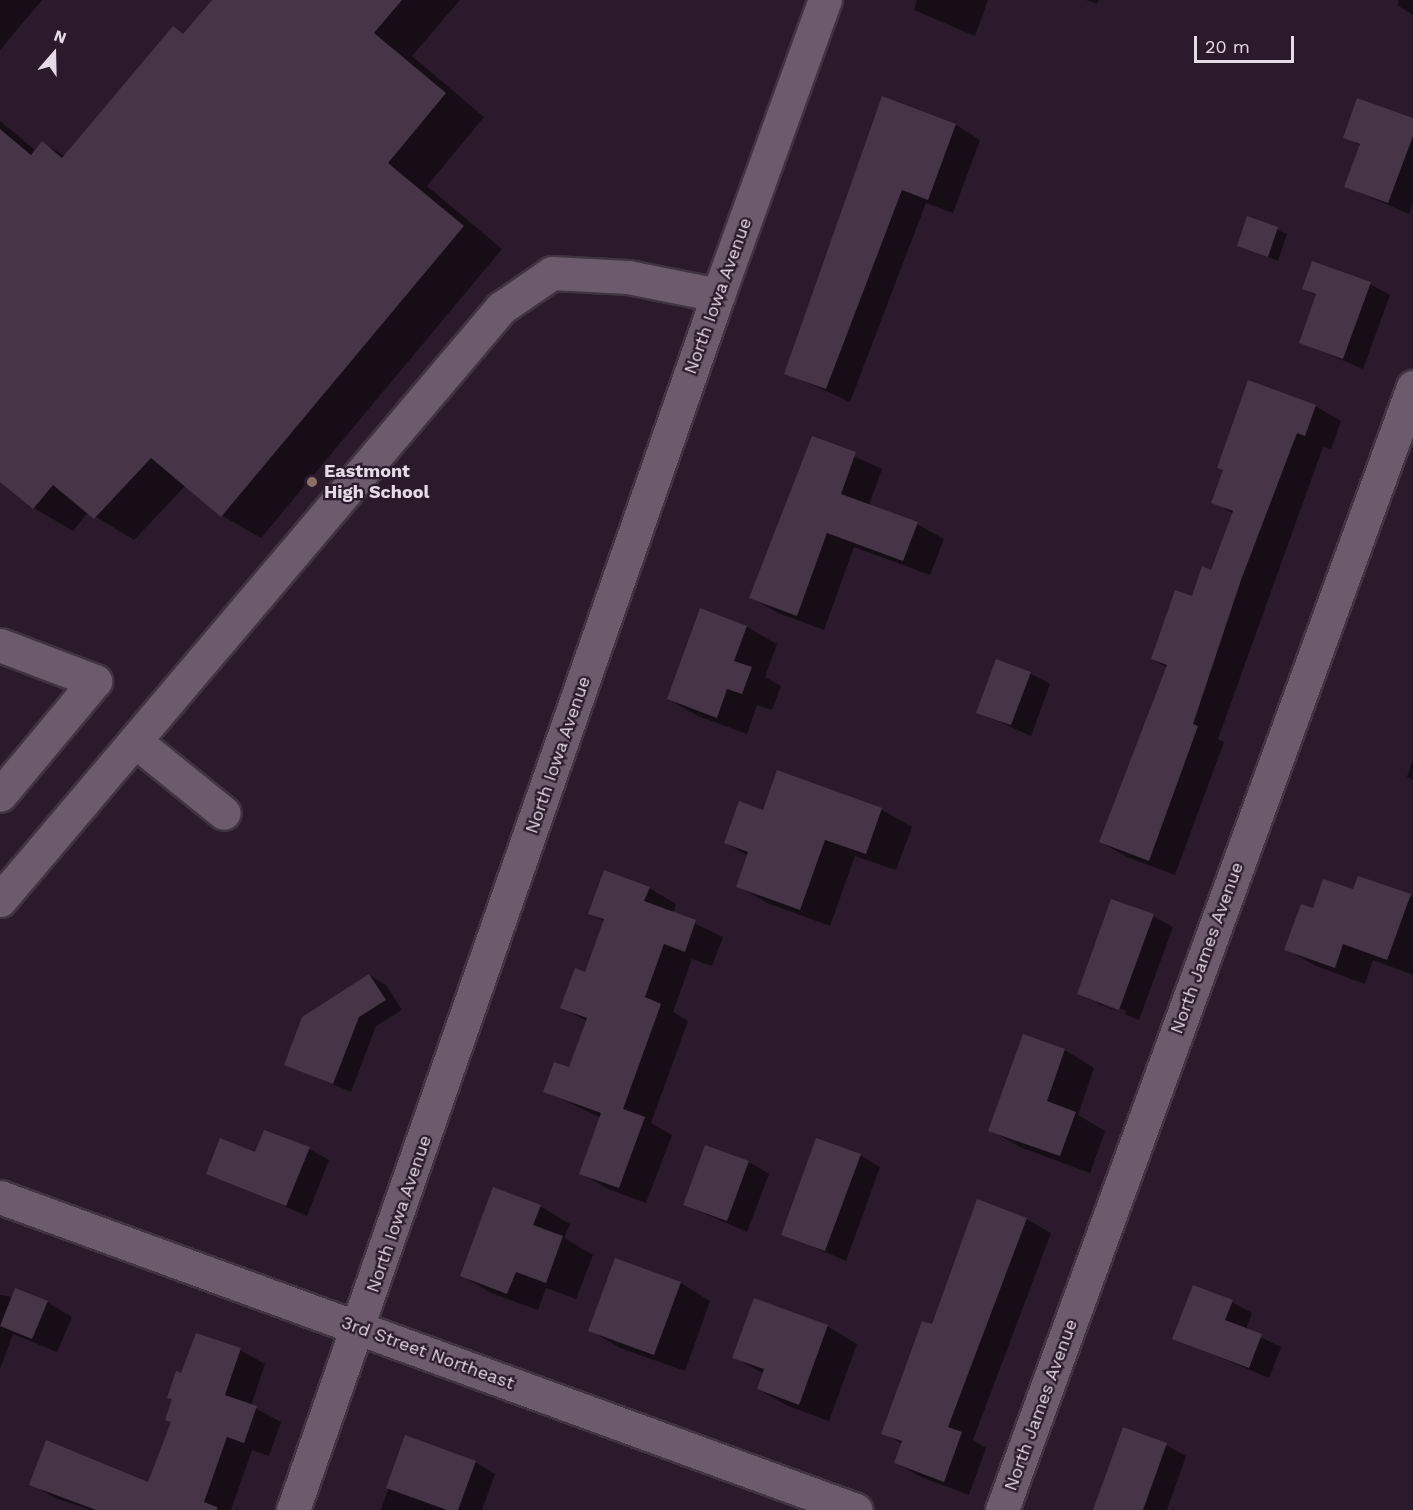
<!DOCTYPE html>
<style>
body{margin:0}
#map{position:relative;width:1413px;height:1510px;overflow:hidden;background:#2a1a2b;font-family:"Work Sans",sans-serif}
div>[style]{position:absolute}
.shadow>*{inset:0;background:#0007}
.building>*{inset:0;background:#463547}
.roads{filter:drop-shadow(2px 0 #403441) drop-shadow(-2px 0 #403441) drop-shadow(0 2px #403441) drop-shadow(0 -2px #403441)}
.minor>*{height:33px;margin:-16.5px;padding:0 16.5px;transform-origin:16.5px;border-radius:16.5px;background:#6c5a6d}
.dots>*{width:16px;height:16px;translate:-50% -50%;box-sizing:border-box;border:3px solid #2a1a2b;border-radius:50%}
span{translate:-50% -50%;white-space:nowrap;text-align:center;line-height:1.15;-webkit-text-stroke:4.5px #2a1a2b;paint-order:stroke}
.street-label{font-size:18px;color:#e5dae5}
.poi-label{font-size:18px;color:#e5dae5;font-weight:700}
.left{translate:0 -50%;text-align:left}
.north{position:absolute;left:24px;top:24px;width:60px;height:60px;-webkit-text-stroke:4px #2a1a2b;paint-order:stroke;rotate:20deg;font-size:16px;font-weight:700;line-height:24px;text-align:center;color:#e5dae5}
.north::after{content:'';display:block;margin:auto;width:21px;height:27px;background:#e5dae5;clip-path:polygon(50% 0,100% 100%,50% 72%,0 100%)}
.scale{position:absolute;left:1194px;top:36px;width:100px;height:27px;box-sizing:border-box;border:3px solid #e5dae5;border-top:0;padding-left:8px;font-size:18px;line-height:21px;white-space:nowrap;color:#e5dae5;-webkit-text-stroke:4px #2a1a2b;paint-order:stroke}
</style>
<div id="map">
<div class="shadow">
<i style="clip-path:polygon(0 0,42px 0,0 50px)"></i>
<i style="clip-path:polygon(214px 0,460px 0,412px 56px,484px 117px,427px 186px,502px 249px,261px 538px,221px 515px,186px 485px,134px 540px,88px 512px,73px 531px,34px 508px,0 480px,0 121px,36px 151px,42px 143px,65px 156px,173px 28px,185px 35px)"></i>
<i style="clip-path:polygon(917px 0,988px 0,975px 36px,914px 10px)"></i>
<i style="clip-path:polygon(1086px 0,1099px 0,1097px 4px)"></i>
<i style="clip-path:polygon(1399px 0,1413px 0,1413px 15px,1397px 5px)"></i>
<i style="clip-path:polygon(883px 98px,956px 125px,980px 140px,953px 213px,926px 203px,850px 402px,786px 373px)"></i>
<i style="clip-path:polygon(1413px 119px,1413px 202px,1409px 214px,1346px 187px,1361px 146px,1345px 137px)"></i>
<i style="clip-path:polygon(1248px 218px,1287px 234px,1278px 261px,1238px 245px)"></i>
<i style="clip-path:polygon(1370px 284px,1390px 295px,1363px 369px,1301px 342px,1317px 296px,1303px 288px)"></i>
<i style="clip-path:polygon(1315px 406px,1341px 421px,1331px 449px,1323px 447px,1218px 739px,1224px 742px,1175px 875px,1127px 857px,1101px 842px,1168px 668px,1152px 659px,1212px 572px,1234px 514px,1213px 502px,1224px 471px,1219px 468px)"></i>
<i style="clip-path:polygon(813px 438px,882px 469px,869px 505px,917px 524px,944px 539px,930px 575px,854px 547px,824px 630px,778px 613px,751px 598px)"></i>
<i style="clip-path:polygon(701px 610px,747px 627px,777px 644px,765px 677px,781px 686px,772px 710px,757px 705px,747px 734px,698px 716px,668px 699px)"></i>
<i style="clip-path:polygon(1030px 673px,1050px 684px,1031px 736px,978px 712px)"></i>
<i style="clip-path:polygon(1413px 760px,1413px 780px,1407px 777px)"></i>
<i style="clip-path:polygon(778px 772px,882px 810px,912px 827px,896px 870px,855px 856px,830px 926px,767px 903px,738px 886px,748px 856px,726px 843px,764px 812px)"></i>
<i style="clip-path:polygon(649px 888px,676px 904px,673px 913px,723px 937px,712px 966px,692px 959px,673px 1012px,688px 1021px,651px 1123px,672px 1135px,646px 1203px,608px 1189px,581px 1173px,601px 1118px,545px 1091px,570px 1069px,588px 1022px,562px 1007px,585px 973px,605px 922px,590px 913px)"></i>
<i style="clip-path:polygon(1354px 891px,1413px 897px,1413px 975px,1373px 960px,1365px 984px,1316px 966px,1286px 949px,1314px 910px)"></i>
<i style="clip-path:polygon(evenodd,1153px 916px,1173px 927px,1139px 1020px,1078px 994px,1153px 916px,1098px 1001px,1126px 1011px,1125px 1014px,1098px 1004px,1098px 1001px)"></i>
<i style="clip-path:polygon(369px 975px,386px 985px,402px 1010px,376px 1026px,351px 1092px,286px 1064px)"></i>
<i style="clip-path:polygon(1024px 1035px,1065px 1050px,1094px 1068px,1078px 1115px,1105px 1131px,1090px 1173px,1020px 1147px,990px 1130px)"></i>
<i style="clip-path:polygon(309px 1149px,329px 1160px,307px 1216px,208px 1173px,256px 1154px)"></i>
<i style="clip-path:polygon(860px 1155px,880px 1167px,846px 1261px,783px 1234px)"></i>
<i style="clip-path:polygon(749px 1162px,769px 1174px,747px 1232px,685px 1205px)"></i>
<i style="clip-path:polygon(540px 1206px,570px 1224px,564px 1238px,593px 1255px,576px 1299px,546px 1288px,538px 1310px,491px 1293px,461px 1275px)"></i>
<i style="clip-path:polygon(1026px 1219px,1051px 1233px,973px 1440px,986px 1448px,969px 1495px,921px 1477px,896px 1463px,903px 1444px,883px 1433px,933px 1326px)"></i>
<i style="clip-path:polygon(616px 1260px,681px 1283px,710px 1301px,685px 1371px,620px 1348px,590px 1330px)"></i>
<i style="clip-path:polygon(0 1295px,47px 1302px,72px 1317px,57px 1352px,13px 1334px,0 1369px)"></i>
<i style="clip-path:polygon(1232px 1302px,1252px 1313px,1246px 1330px,1281px 1347px,1269px 1378px,1174px 1338px)"></i>
<i style="clip-path:polygon(827px 1326px,857px 1344px,829px 1421px,788px 1406px,758px 1389px,764px 1374px,734px 1357px)"></i>
<i style="clip-path:polygon(240px 1350px,265px 1364px,251px 1406px,281px 1422px,269px 1456px,252px 1450px,231px 1510px,91px 1510px,55px 1498px,31px 1484px,149px 1484px,173px 1423px,182px 1375px)"></i>
<i style="clip-path:polygon(406px 1437px,475px 1462px,495px 1474px,482px 1510px,381px 1510px)"></i>
<i style="clip-path:polygon(1166px 1445px,1186px 1456px,1167px 1510px,1104px 1510px)"></i>
</div>
<div class="building">
<i style="clip-path:polygon(212px 0,402px 0,374px 33px,446px 93px,388px 163px,464px 226px,221px 517px,151px 458px,94px 519px,53px 485px,33px 509px,0 482px,0 129px,31px 155px,42px 141px,62px 158px,173px 26px,183px 34px)"></i>
<i style="clip-path:polygon(882px 96px,956px 124px,928px 200px,902px 190px,826px 389px,784px 374px)"></i>
<i style="clip-path:polygon(1357px 98px,1413px 118px,1413px 136px,1388px 203px,1344px 187px,1360px 144px,1343px 138px)"></i>
<i style="clip-path:polygon(1247px 216px,1278px 227px,1268px 257px,1237px 246px)"></i>
<i style="clip-path:polygon(1312px 261px,1371px 282px,1343px 359px,1299px 343px,1316px 294px,1302px 289px)"></i>
<i style="clip-path:polygon(1248px 380px,1316px 405px,1305px 436px,1297px 433px,1241px 580px,1193px 724px,1198px 726px,1149px 861px,1099px 842px,1167px 665px,1151px 659px,1175px 590px,1192px 596px,1202px 566px,1211px 570px,1233px 511px,1211px 503px,1223px 470px,1217px 468px)"></i>
<i style="clip-path:polygon(812px 436px,856px 452px,841px 494px,918px 522px,903px 561px,827px 533px,797px 616px,749px 598px)"></i>
<i style="clip-path:polygon(700px 608px,747px 626px,734px 661px,752px 667px,742px 694px,727px 689px,717px 718px,667px 699px)"></i>
<i style="clip-path:polygon(996px 659px,1031px 672px,1011px 725px,976px 713px)"></i>
<i style="clip-path:polygon(777px 770px,882px 808px,866px 854px,825px 840px,800px 910px,736px 887px,748px 852px,724px 843px,739px 801px,763px 810px)"></i>
<i style="clip-path:polygon(604px 870px,650px 887px,644px 901px,696px 920px,685px 952px,664px 944px,645px 997px,661px 1004px,623px 1109px,645px 1117px,619px 1188px,579px 1174px,601px 1113px,543px 1092px,554px 1062px,569px 1067px,587px 1018px,560px 1008px,575px 968px,585px 972px,604px 919px,588px 914px)"></i>
<i style="clip-path:polygon(1358px 876px,1411px 894px,1387px 960px,1343px 944px,1335px 968px,1284px 950px,1301px 904px,1313px 908px,1323px 879px,1353px 889px)"></i>
<i style="clip-path:polygon(1111px 899px,1154px 914px,1119px 1010px,1077px 994px)"></i>
<i style="clip-path:polygon(369px 974px,386px 1000px,359px 1017px,333px 1084px,284px 1065px,302px 1017px)"></i>
<i style="clip-path:polygon(1023px 1034px,1065px 1049px,1047px 1101px,1076px 1112px,1060px 1156px,988px 1131px)"></i>
<i style="clip-path:polygon(264px 1130px,310px 1147px,286px 1206px,206px 1174px,220px 1138px,255px 1152px)"></i>
<i style="clip-path:polygon(816px 1138px,861px 1154px,825px 1251px,781px 1235px)"></i>
<i style="clip-path:polygon(705px 1145px,749px 1161px,727px 1221px,683px 1205px)"></i>
<i style="clip-path:polygon(493px 1187px,541px 1205px,533px 1225px,563px 1236px,546px 1283px,516px 1272px,507px 1294px,460px 1276px)"></i>
<i style="clip-path:polygon(977px 1199px,1027px 1218px,948px 1427px,962px 1432px,944px 1482px,894px 1463px,902px 1441px,881px 1434px,922px 1321px,932px 1324px)"></i>
<i style="clip-path:polygon(615px 1258px,681px 1282px,654px 1355px,588px 1331px)"></i>
<i style="clip-path:polygon(1193px 1285px,1233px 1300px,1225px 1320px,1262px 1334px,1249px 1368px,1172px 1339px)"></i>
<i style="clip-path:polygon(15px 1288px,48px 1301px,32px 1339px,0 1326px)"></i>
<i style="clip-path:polygon(754px 1298px,828px 1325px,799px 1405px,757px 1389px,764px 1369px,732px 1358px)"></i>
<i style="clip-path:polygon(196px 1333px,241px 1348px,225px 1395px,257px 1406px,244px 1443px,227px 1437px,204px 1502px,217px 1507px,217px 1510px,96px 1510px,29px 1485px,46px 1440px,148px 1482px,171px 1422px,165px 1420px,172px 1399px,167px 1398px,176px 1371px,181px 1373px)"></i>
<i style="clip-path:polygon(1123px 1427px,1167px 1443px,1143px 1510px,1093px 1510px)"></i>
<i style="clip-path:polygon(405px 1435px,476px 1461px,458px 1510px,447px 1510px,386px 1488px)"></i>
</div>
<div class="roads">
<div class="minor">
<i style="left:0;top:645px;width:102px;rotate:20.8deg"></i>
<i style="left:95px;top:681px;width:148px;rotate:129.8deg"></i>
<i style="left:135px;top:741px;width:114px;rotate:39deg"></i>
<i style="left:0;top:900px;width:776px;rotate:-49.76deg"></i>
<i style="left:501px;top:308px;width:62px;rotate:-34.5deg"></i>
<i style="left:552px;top:273px;width:76px;rotate:3deg"></i>
<i style="left:628px;top:277px;width:92px;rotate:11.3deg"></i>
<i style="left:0;top:1197px;width:911px;rotate:20.09deg"></i>
<i style="left:293px;top:1510px;width:1287px;rotate:-70.72deg"></i>
<i style="left:718px;top:295px;width:314px;rotate:-70.1deg"></i>
<i style="left:1002px;top:1510px;width:1196px;rotate:-69.9deg"></i>
</div>
</div>
<div class="dots">
<i style="left:312px;top:482px;background:#8d6e63"></i>
</div>
<div class="street-label">
<span style="left:718px;top:296px;rotate:-70deg">North Iowa Avenue</span>
<span style="left:558px;top:755px;rotate:-71deg">North Iowa Avenue</span>
<span style="left:1207px;top:948px;rotate:-70deg">North James Avenue</span>
<span style="left:399px;top:1214px;rotate:-71deg">North Iowa Avenue</span>
<span style="left:428px;top:1353px;rotate:20deg">3rd Street Northeast</span>
<span style="left:1041px;top:1405px;rotate:-70deg">North James Avenue</span>
</div>
<div class="poi-label">
<span class="left" style="left:324px;top:482px">Eastmont<br>High School</span>
</div>
<div class="north">N</div>
<div class="scale">20 m</div>
</div>
